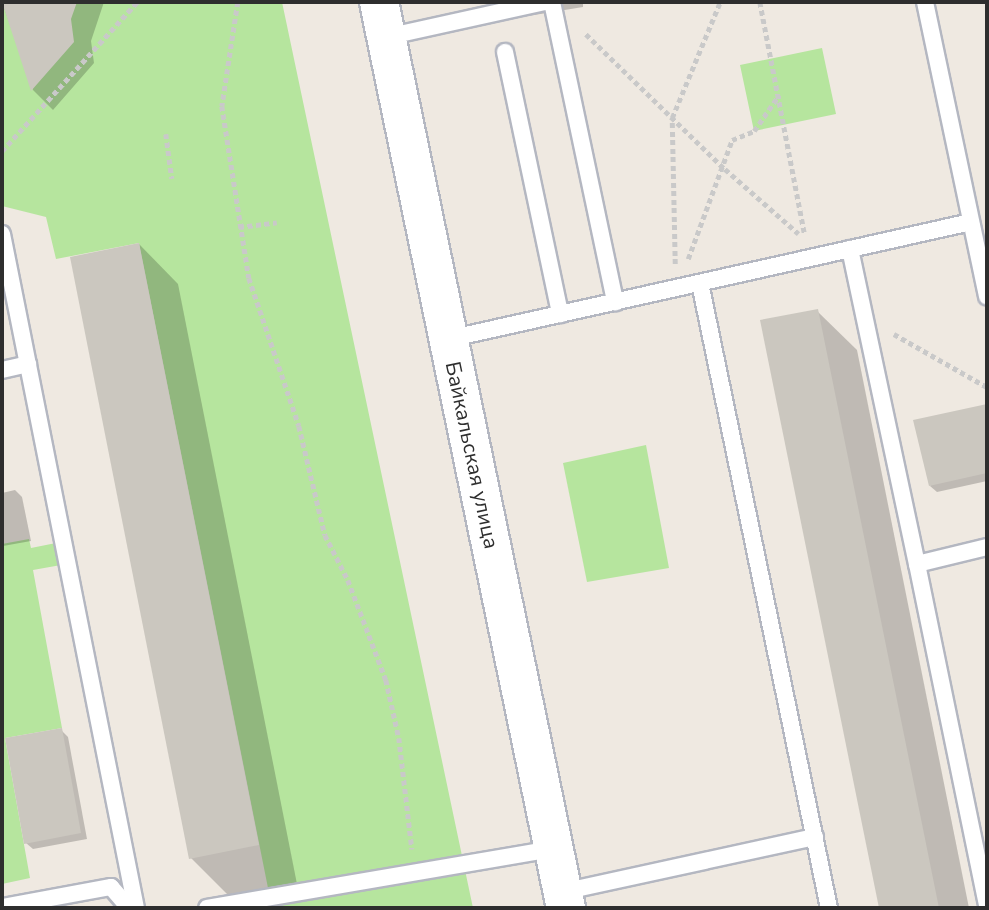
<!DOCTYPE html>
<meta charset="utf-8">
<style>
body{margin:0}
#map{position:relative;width:989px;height:910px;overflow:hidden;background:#efe9e1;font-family:"Nunito Sans",sans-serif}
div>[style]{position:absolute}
.green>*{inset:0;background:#b6e59e}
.shadow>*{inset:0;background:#0003}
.building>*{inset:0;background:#cbc7bf}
.path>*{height:4.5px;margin-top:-2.25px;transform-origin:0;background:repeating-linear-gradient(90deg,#c9c9c9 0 5px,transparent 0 8.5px)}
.roads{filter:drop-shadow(2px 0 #b4b7c1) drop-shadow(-2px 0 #b4b7c1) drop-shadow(0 2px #b4b7c1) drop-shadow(0 -2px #b4b7c1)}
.service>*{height:16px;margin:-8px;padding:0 8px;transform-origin:8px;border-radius:8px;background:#fff}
.tertiary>*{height:38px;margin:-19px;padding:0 19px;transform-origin:19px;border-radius:19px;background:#fff}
span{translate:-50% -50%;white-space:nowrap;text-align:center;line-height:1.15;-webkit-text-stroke:6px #fff;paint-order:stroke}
.street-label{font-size:21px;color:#2e2e2e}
.frame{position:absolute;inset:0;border:4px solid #2e2e2e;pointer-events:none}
</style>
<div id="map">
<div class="green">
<i style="clip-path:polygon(2px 2px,282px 2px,473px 908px,272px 908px,139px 243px,56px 259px,46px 217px,2px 206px)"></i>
<i style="clip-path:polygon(822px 48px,836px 114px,754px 131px,740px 65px)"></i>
<i style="clip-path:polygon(646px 445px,669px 568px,587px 582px,563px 463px)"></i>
<i style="clip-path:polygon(29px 539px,31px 548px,56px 543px,61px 565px,33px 570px,62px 728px,5px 738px,30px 878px,2px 884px,2px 544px)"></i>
</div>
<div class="shadow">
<i style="clip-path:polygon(2px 2px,104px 2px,91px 41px,94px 63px,53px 110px,33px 90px)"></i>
<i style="clip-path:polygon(507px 2px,583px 2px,583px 7px,522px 17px)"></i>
<i style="clip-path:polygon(139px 244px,178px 284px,297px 884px,230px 897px,191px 858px)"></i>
<i style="clip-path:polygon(817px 311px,857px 350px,969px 908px,880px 908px,762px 322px)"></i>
<i style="clip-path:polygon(985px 406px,987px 481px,937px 492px,930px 486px)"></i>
<i style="clip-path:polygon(15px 490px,22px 497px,31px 541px,3px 546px,2px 493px)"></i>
<i style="clip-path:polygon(61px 730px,68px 737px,87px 839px,33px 849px,26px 843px)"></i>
</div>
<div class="building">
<i style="clip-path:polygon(2px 2px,77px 2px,71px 19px,74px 42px,31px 91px)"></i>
<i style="clip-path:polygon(139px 243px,259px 845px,189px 859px,70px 257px)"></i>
<i style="clip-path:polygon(818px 309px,939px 908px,879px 908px,760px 320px)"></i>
<i style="clip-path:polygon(987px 404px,987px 473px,929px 486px,913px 420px)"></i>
<i style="clip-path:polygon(62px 728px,81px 833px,24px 844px,5px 738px)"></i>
</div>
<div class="path">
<i style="left:238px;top:2px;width:105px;rotate:98.7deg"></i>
<i style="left:222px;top:106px;width:174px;rotate:81.1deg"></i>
<i style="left:249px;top:278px;width:156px;rotate:71.3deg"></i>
<i style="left:299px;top:426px;width:112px;rotate:76.6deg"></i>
<i style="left:325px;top:535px;width:51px;rotate:62.9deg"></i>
<i style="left:348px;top:580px;width:107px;rotate:69.2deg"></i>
<i style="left:386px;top:680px;width:59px;rotate:77.4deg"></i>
<i style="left:399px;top:738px;width:112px;rotate:83.3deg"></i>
<i style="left:760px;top:2px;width:237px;rotate:79.1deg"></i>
<i style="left:586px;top:34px;width:194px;rotate:44.2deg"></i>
<i style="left:725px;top:169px;width:98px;rotate:41.3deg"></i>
<i style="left:166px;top:134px;width:45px;rotate:82.4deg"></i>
<i style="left:2px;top:151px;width:201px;rotate:-47.8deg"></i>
<i style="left:239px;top:227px;width:38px;rotate:-7deg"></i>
<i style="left:688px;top:259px;width:127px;rotate:-69.7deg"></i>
<i style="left:732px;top:140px;width:24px;rotate:-22deg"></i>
<i style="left:754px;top:131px;width:44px;rotate:-55.2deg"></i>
<i style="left:675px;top:264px;width:146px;rotate:-91.2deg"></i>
<i style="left:672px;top:118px;width:126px;rotate:-67.5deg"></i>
<i style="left:894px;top:334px;width:107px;rotate:29.7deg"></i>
</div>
<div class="roads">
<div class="service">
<i style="left:552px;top:2px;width:307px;rotate:78.1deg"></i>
<i style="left:925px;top:2px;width:301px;rotate:78.1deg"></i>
<i style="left:386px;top:37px;width:163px;rotate:-12.4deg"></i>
<i style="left:505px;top:52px;width:268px;rotate:78.1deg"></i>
<i style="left:2px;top:234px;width:687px;rotate:78.76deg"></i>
<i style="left:850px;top:249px;width:322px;rotate:78deg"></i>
<i style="left:700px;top:283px;width:638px;rotate:78.34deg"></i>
<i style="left:448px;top:339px;width:536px;rotate:-12.61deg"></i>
<i style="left:2px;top:370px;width:27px;rotate:-13deg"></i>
<i style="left:987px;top:547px;width:72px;rotate:166.3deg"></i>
<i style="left:917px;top:564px;width:347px;rotate:78.4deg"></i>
<i style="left:562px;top:892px;width:259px;rotate:-12.3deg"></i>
<i style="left:2px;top:907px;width:111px;rotate:-10.4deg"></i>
<i style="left:111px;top:887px;width:28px;rotate:49deg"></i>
<i style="left:207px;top:908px;width:351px;rotate:-9.7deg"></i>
</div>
<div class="tertiary">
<i style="left:379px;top:2px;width:925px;rotate:78.34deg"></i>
</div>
</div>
<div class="street-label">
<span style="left:472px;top:455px;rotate:78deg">Байкальская улица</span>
</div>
<div class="frame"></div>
</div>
